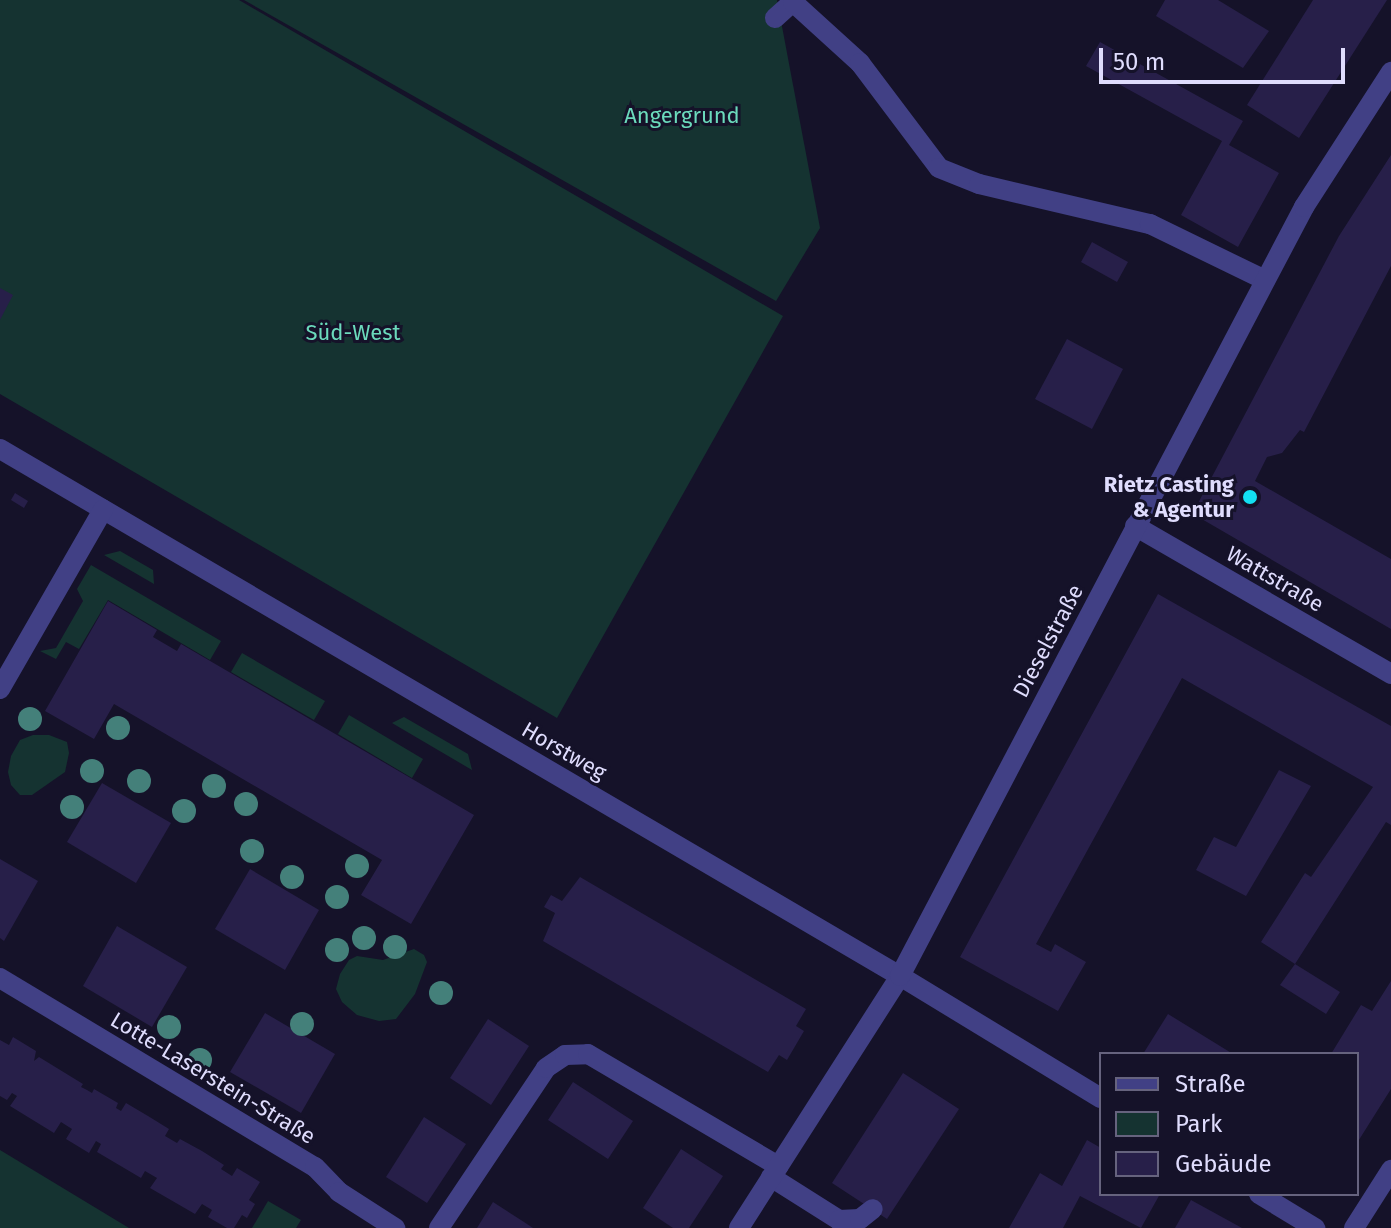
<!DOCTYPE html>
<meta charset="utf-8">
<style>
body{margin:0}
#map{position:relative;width:1391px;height:1228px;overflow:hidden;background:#151229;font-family:"Fira Sans",sans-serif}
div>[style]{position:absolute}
.green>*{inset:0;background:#153331}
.building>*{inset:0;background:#271f49}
.minor>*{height:20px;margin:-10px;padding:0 10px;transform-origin:10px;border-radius:10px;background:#414085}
.trees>*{width:24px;height:24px;margin:-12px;border-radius:50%;background:#44807a}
.dots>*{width:22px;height:22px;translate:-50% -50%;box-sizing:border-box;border:4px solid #151229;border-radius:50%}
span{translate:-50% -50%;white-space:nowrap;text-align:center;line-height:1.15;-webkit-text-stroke:6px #151229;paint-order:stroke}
.park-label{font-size:22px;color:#6bdabc}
.poi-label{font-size:22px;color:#dfdcfd;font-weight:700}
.right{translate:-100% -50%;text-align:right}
.street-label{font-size:22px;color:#dfdcfd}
.legend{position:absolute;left:1099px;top:1052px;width:260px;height:144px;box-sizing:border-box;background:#151229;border:2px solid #66637e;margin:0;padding:10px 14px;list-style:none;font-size:24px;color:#dfdcfd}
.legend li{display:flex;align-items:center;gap:16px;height:40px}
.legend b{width:40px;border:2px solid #66637e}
.scale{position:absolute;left:1099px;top:48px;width:246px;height:36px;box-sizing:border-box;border:4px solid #dfdcfd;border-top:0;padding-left:10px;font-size:24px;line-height:28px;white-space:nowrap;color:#dfdcfd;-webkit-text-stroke:6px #151229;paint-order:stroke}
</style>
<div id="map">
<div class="green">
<i style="clip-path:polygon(0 0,239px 0,783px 316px,557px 718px,0 394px)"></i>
<i style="clip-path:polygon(244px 0,777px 0,820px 228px,776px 301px)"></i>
<i style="clip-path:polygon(120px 551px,153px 570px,154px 584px,104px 555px)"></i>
<i style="clip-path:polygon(91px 565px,221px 641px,210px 660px,108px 600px,79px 649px,66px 642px,56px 659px,40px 651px,56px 648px,83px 601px,77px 589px)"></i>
<i style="clip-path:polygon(242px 653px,325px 701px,314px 720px,231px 672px)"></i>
<i style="clip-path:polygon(349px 715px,423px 759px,412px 778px,338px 734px)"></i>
<i style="clip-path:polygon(404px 717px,468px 754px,472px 770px,392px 723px)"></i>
<i style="clip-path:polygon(33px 735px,49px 735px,67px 742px,69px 753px,65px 772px,32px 795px,20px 795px,11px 785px,8px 772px,11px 756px,20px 740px)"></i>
<i style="clip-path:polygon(414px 949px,424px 955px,427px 962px,415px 994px,396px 1019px,379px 1021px,357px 1015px,342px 1002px,336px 989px,340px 974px,349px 960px,357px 956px,383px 960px)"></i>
<i style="clip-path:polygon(0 1150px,129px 1228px,0 1228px)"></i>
<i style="clip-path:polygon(268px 1201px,301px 1220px,296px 1228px,252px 1228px)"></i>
</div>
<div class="building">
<i style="clip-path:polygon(1165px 0,1218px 0,1269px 31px,1243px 68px,1156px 16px)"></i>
<i style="clip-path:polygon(1313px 0,1387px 0,1299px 138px,1247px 105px)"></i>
<i style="clip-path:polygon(1100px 42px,1243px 121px,1229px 145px,1279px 173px,1238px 247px,1181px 215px,1222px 141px,1086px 66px)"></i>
<i style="clip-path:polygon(1391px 155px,1391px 266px,1304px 432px,1300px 430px,1282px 453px,1267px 457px,1255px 481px,1391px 559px,1391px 629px,1200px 518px,1196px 507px,1339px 236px)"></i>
<i style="clip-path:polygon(1092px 242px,1128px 262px,1117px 282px,1081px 262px)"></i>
<i style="clip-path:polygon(0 288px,13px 295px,0 320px)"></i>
<i style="clip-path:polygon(1067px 339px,1123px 369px,1092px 429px,1035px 399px)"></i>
<i style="clip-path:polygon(15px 493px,28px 501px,24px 508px,11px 500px)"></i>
<i style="clip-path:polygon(1158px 594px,1391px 726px,1391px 825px,1386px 822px,1295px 964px,1261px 942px,1305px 873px,1311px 877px,1373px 787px,1182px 678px,1036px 944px,1051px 952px,1055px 944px,1086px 962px,1058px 1011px,960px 957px)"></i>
<i style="clip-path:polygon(108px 601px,157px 630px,153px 637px,177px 651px,181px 644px,474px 815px,411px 924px,361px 895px,382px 860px,114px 704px,94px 739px,45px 711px)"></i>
<i style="clip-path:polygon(1279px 770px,1311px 786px,1246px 896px,1196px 870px,1214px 837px,1236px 847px)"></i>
<i style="clip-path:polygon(102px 783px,171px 823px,136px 883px,67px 842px)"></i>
<i style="clip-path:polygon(0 859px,38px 881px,4px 941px,0 938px)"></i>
<i style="clip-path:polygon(250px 869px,319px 910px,285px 970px,215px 929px)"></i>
<i style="clip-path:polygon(580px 877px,806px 1009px,796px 1026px,804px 1031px,787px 1060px,779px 1055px,768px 1072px,543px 941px,555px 913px,544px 907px,551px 895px,562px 901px)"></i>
<i style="clip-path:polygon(117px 926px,187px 967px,152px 1027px,83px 986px)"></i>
<i style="clip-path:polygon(1295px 964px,1340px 992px,1326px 1014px,1280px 985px)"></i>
<i style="clip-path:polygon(1391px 981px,1391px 1089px,1357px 1143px,1357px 1054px,1331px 1054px,1361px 1005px,1372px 1011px)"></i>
<i style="clip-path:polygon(265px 1013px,335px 1054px,301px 1113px,230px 1072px)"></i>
<i style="clip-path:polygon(1168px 1014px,1233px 1054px,1143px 1054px)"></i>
<i style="clip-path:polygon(488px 1019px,529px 1046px,491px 1105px,450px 1078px)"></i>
<i style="clip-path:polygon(13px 1037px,36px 1051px,34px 1061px,39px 1057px,83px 1084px,81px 1087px,87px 1090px,92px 1093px,94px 1089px,118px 1103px,116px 1108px,121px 1111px,126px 1103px,148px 1116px,169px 1129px,165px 1136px,177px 1143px,180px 1139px,202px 1151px,224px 1165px,221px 1169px,232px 1176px,237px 1168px,260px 1182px,249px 1200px,255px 1204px,247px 1218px,242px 1215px,234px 1228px,227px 1228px,208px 1217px,212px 1210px,202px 1204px,195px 1214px,150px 1188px,157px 1178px,145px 1171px,141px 1178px,97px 1152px,101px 1144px,96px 1141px,89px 1153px,66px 1139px,72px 1129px,61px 1122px,54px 1133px,10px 1106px,17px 1096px,12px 1093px,7px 1100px,0 1096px,0 1040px,9px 1045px)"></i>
<i style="clip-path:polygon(903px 1073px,959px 1109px,887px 1219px,832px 1183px)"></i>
<i style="clip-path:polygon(573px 1082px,633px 1121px,608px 1159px,548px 1120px)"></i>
<i style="clip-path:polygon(424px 1117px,466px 1144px,427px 1203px,386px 1177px)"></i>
<i style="clip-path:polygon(1087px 1140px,1101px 1148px,1101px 1194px,1160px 1194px,1141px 1228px,1080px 1196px,1063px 1228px,1009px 1228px,1040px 1173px,1062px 1186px)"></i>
<i style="clip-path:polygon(681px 1149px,723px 1176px,689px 1228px,673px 1228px,643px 1208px)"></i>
<i style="clip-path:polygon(1191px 1200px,1242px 1228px,1175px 1228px)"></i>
<i style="clip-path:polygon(493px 1202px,524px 1222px,533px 1228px,477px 1228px)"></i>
</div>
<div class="minor">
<i style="left:775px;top:18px;width:24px;rotate:-42deg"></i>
<i style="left:793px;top:2px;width:91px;rotate:42.3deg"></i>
<i style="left:860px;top:63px;width:131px;rotate:53deg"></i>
<i style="left:939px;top:168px;width:43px;rotate:21.8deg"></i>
<i style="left:979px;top:184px;width:176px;rotate:13.2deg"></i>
<i style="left:1150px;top:224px;width:128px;rotate:26deg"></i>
<i style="left:0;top:449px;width:1043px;rotate:30.35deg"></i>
<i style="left:900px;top:976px;width:235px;rotate:31.3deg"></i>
<i style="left:1135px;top:526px;width:296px;rotate:30deg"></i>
<i style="left:0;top:689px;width:207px;rotate:-60.1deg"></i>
<i style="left:0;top:978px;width:367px;rotate:31deg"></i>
<i style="left:315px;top:1167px;width:35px;rotate:46deg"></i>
<i style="left:339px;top:1192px;width:67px;rotate:32.7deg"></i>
<i style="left:771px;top:1177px;width:80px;rotate:32.3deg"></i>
<i style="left:839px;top:1220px;width:21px;rotate:-3deg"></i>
<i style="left:860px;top:1219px;width:16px;rotate:-38deg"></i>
<i style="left:1259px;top:1194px;width:66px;rotate:31.3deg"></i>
<i style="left:439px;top:1228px;width:192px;rotate:-56.2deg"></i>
<i style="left:546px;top:1068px;width:23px;rotate:-34deg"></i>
<i style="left:565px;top:1055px;width:23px;rotate:-2deg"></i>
<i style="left:588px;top:1054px;width:221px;rotate:30.5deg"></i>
<i style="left:739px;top:1228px;width:299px;rotate:-57.4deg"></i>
<i style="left:900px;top:976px;width:869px;rotate:-62.28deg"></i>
<i style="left:1304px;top:207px;width:161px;rotate:-57.2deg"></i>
<i style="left:1354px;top:1228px;width:69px;rotate:-57.5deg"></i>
</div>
<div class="trees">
<i style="left:30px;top:719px"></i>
<i style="left:118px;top:728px"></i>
<i style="left:92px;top:771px"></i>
<i style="left:139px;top:781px"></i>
<i style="left:214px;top:786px"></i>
<i style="left:246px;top:804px"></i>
<i style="left:72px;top:807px"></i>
<i style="left:184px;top:811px"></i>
<i style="left:252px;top:851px"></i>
<i style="left:357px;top:866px"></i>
<i style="left:292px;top:877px"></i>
<i style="left:337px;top:897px"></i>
<i style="left:364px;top:938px"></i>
<i style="left:395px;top:947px"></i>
<i style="left:337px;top:950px"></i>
<i style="left:441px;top:993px"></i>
<i style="left:302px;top:1024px"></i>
<i style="left:169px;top:1027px"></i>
<i style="left:200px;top:1060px"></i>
</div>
<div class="dots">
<i style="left:1250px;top:497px;background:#13e0f2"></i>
</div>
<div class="park-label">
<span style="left:682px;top:116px">Angergrund</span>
<span style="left:353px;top:333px">Süd-West</span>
</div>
<div class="poi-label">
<span class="right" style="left:1234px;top:497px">Rietz Casting<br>&amp; Agentur</span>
</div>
<div class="street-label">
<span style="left:1275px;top:579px;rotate:30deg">Wattstraße</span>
<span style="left:1048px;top:641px;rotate:-62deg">Dieselstraße</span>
<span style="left:564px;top:751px;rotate:30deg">Horstweg</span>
<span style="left:213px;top:1078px;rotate:31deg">Lotte-Laserstein-Straße</span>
</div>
<ul class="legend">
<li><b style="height:10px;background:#414085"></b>Straße</li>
<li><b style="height:22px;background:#153331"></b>Park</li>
<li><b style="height:22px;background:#271f49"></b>Gebäude</li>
</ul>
<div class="scale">50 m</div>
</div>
